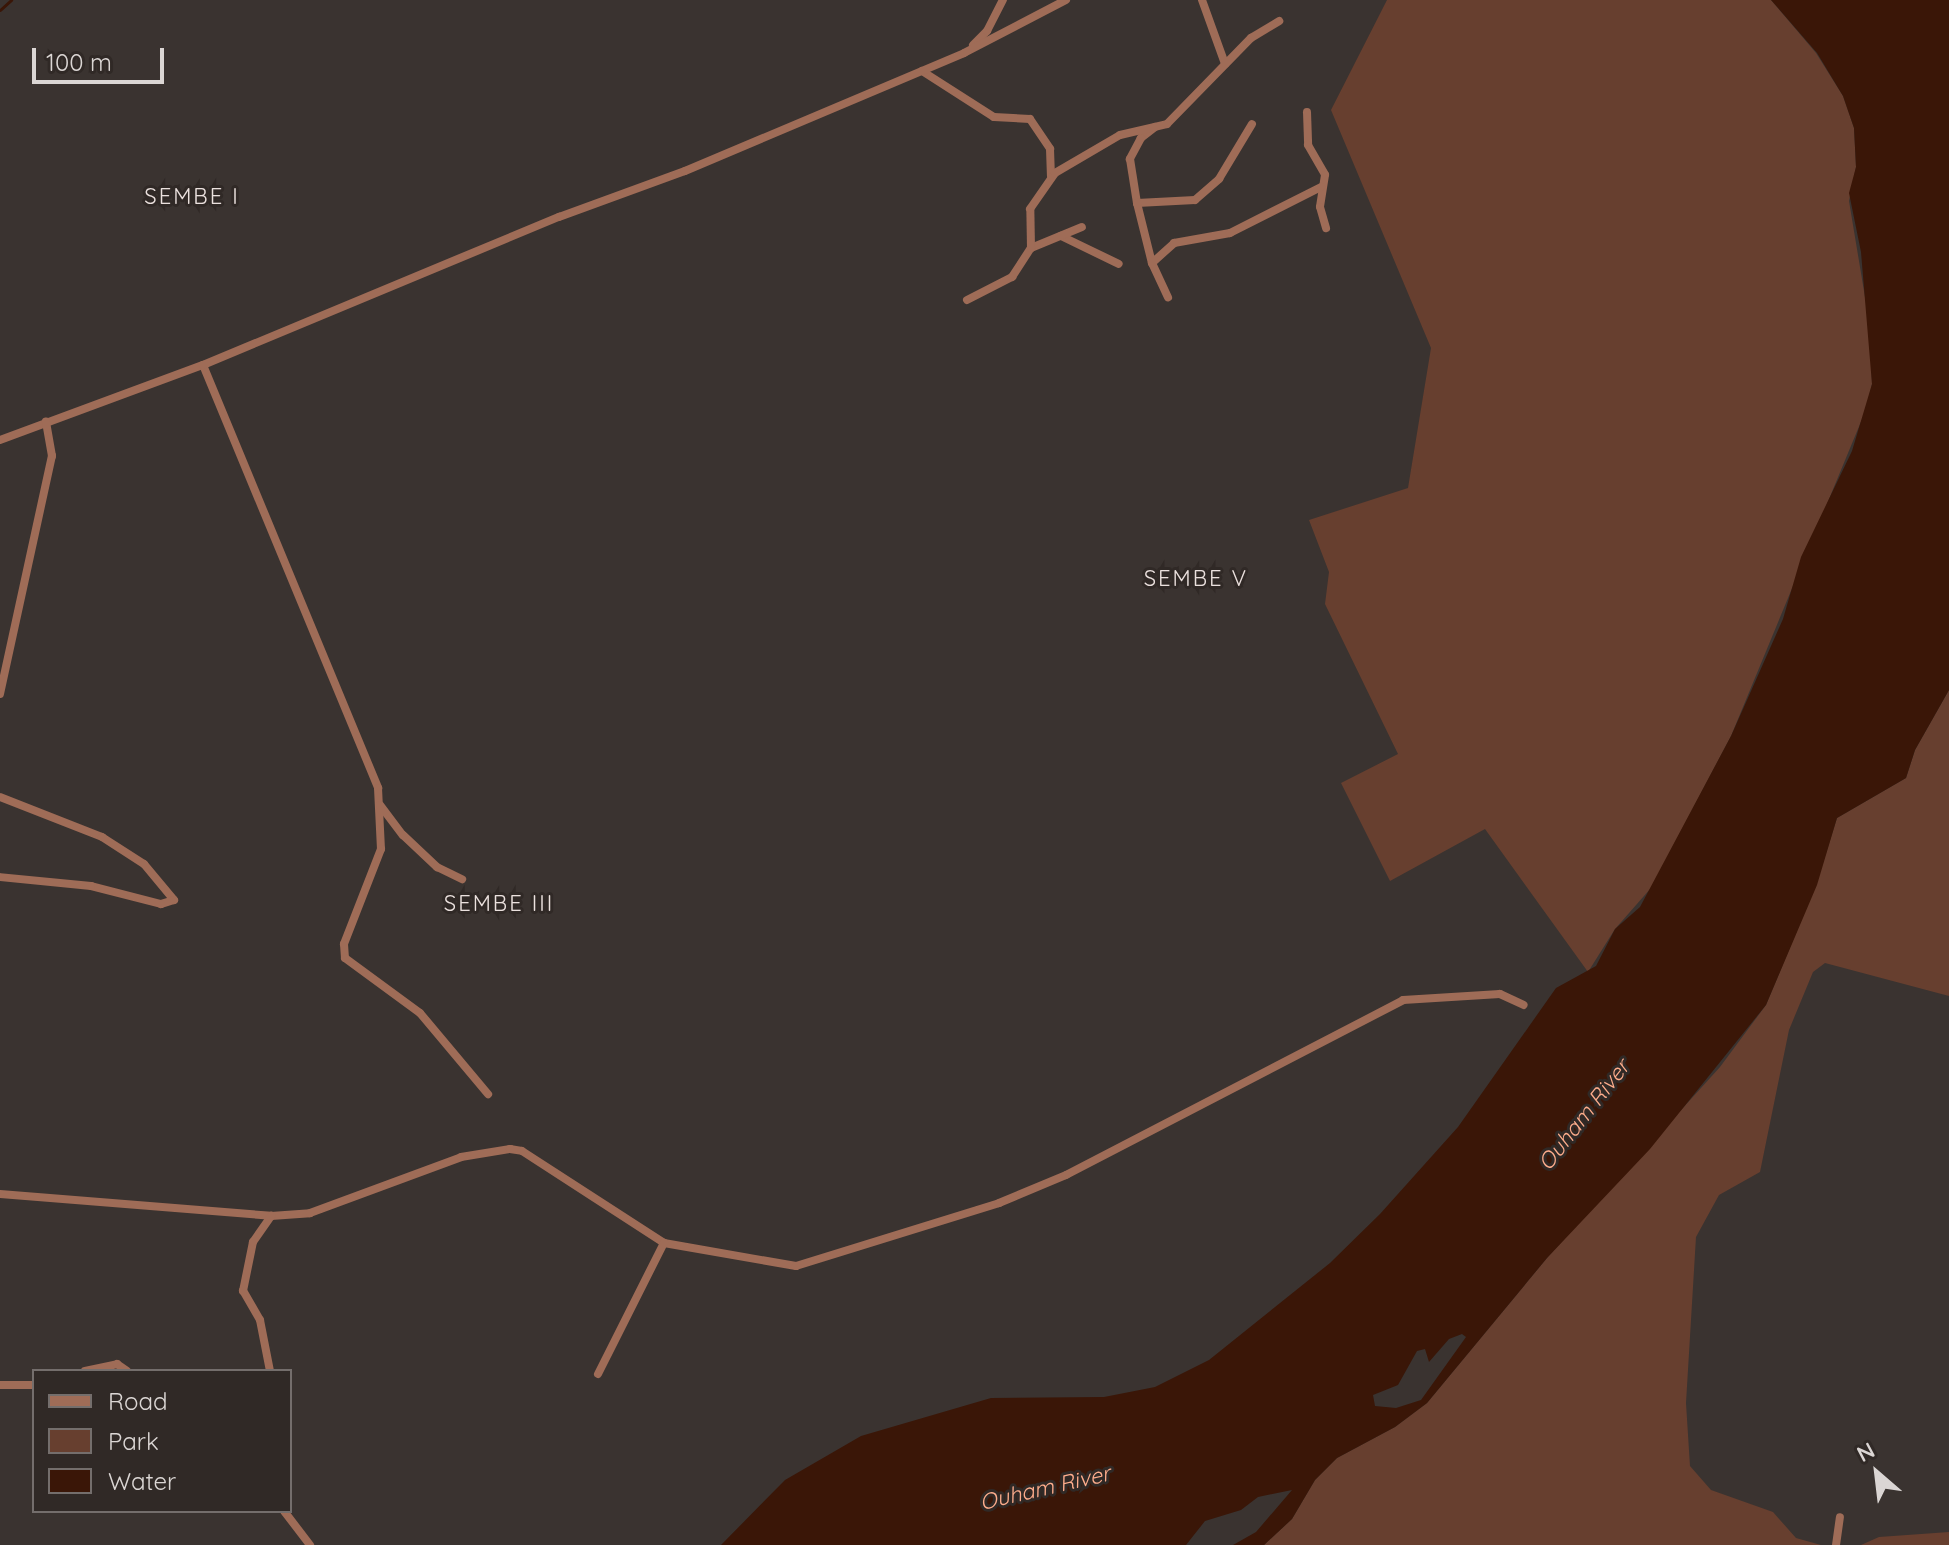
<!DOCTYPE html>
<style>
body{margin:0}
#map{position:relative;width:1949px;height:1545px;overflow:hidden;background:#3a3330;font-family:Quicksand,sans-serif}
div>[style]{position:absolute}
.green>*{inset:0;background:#673f2f}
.water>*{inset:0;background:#3a1607}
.stream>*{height:3px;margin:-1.5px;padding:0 1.5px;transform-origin:1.5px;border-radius:1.5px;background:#3a1607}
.street>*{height:8px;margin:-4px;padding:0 4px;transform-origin:4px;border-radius:4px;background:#9f6c57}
span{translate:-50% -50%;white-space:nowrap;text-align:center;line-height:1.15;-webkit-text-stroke:6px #302926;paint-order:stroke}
.neighbourhood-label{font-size:22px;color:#ebe1de;letter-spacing:2px}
.water-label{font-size:22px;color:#fead8c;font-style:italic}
.legend{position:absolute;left:32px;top:1369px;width:260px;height:144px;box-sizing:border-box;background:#302926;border:2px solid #746e6c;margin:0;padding:10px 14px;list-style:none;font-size:24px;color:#dbd6d4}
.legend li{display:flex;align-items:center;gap:16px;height:40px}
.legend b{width:40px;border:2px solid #746e6c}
.north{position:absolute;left:1837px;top:1433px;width:80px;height:80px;-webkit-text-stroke:6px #302926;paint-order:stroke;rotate:332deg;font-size:22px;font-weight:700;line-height:32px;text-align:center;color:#dbd6d4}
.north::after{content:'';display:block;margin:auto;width:28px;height:36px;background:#dbd6d4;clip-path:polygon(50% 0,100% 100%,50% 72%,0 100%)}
.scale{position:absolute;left:32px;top:48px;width:132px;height:36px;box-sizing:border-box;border:4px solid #dbd6d4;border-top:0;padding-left:10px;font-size:24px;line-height:28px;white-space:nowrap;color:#dbd6d4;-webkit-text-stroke:6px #302926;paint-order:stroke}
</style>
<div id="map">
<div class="green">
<i style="clip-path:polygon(1387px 0,1771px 0,1816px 53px,1843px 96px,1854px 128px,1856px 167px,1849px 201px,1870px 327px,1872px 384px,1865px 412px,1731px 736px,1651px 888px,1615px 929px,1588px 972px,1485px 829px,1390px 881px,1341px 783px,1398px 754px,1325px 604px,1329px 572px,1309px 520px,1408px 488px,1431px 348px,1331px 110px)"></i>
<i style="clip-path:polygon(1949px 690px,1949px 996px,1825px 963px,1813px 972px,1789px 1030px,1760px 1172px,1719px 1195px,1696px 1237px,1686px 1403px,1690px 1466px,1711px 1490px,1773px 1512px,1796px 1538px,1821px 1545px,1264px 1545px,1292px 1519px,1315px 1480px,1337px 1458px,1395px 1427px,1427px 1403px,1547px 1258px,1720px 1067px,1766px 1005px,1816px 885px,1837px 818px,1906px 778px,1915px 750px)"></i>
<i style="clip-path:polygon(1949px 1532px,1949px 1545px,1861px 1545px,1879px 1537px)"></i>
</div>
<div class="water">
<i style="clip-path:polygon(evenodd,1771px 0,1949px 0,1949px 690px,1915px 750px,1906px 778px,1837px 818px,1817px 885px,1766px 1005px,1650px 1149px,1547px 1258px,1427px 1403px,1395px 1427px,1337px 1458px,1315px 1480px,1292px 1519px,1264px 1545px,1233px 1545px,1256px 1532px,1292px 1490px,1258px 1497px,1241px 1510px,1205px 1521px,1186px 1545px,721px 1545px,785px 1480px,861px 1436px,991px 1398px,1104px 1397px,1155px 1387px,1209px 1360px,1330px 1263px,1380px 1214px,1458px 1127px,1556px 988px,1596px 966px,1615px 929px,1640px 907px,1731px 736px,1783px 619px,1801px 557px,1852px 451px,1872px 384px,1861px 252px,1849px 193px,1856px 167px,1854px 128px,1843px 96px,1817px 53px,1771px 0,1462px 1334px,1466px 1337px,1421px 1400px,1396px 1408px,1375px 1406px,1373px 1395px,1398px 1385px,1417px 1351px,1425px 1349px,1429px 1362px,1449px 1339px,1462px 1334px)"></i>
</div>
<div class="stream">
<i style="left:0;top:10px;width:15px;rotate:-42deg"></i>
</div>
<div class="street">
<i style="left:1202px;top:0;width:68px;rotate:70.2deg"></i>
<i style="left:973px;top:45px;width:20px;rotate:-45deg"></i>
<i style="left:987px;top:31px;width:35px;rotate:-63deg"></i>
<i style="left:922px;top:71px;width:85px;rotate:32.6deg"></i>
<i style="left:994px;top:117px;width:36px;rotate:3deg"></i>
<i style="left:1030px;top:119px;width:36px;rotate:56deg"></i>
<i style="left:1050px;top:149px;width:27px;rotate:88deg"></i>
<i style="left:1307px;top:112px;width:33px;rotate:88deg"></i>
<i style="left:1308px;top:145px;width:34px;rotate:60deg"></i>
<i style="left:1325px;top:175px;width:32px;rotate:99deg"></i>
<i style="left:1320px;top:207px;width:22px;rotate:74deg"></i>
<i style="left:1155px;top:127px;width:18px;rotate:142deg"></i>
<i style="left:1141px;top:138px;width:24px;rotate:118deg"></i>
<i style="left:1130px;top:159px;width:45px;rotate:81deg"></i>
<i style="left:1137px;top:203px;width:58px;rotate:-3deg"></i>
<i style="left:1195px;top:200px;width:32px;rotate:-41deg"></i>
<i style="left:1219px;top:179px;width:64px;rotate:-59deg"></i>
<i style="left:1137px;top:203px;width:62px;rotate:76deg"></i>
<i style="left:1152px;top:263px;width:38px;rotate:65deg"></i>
<i style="left:1061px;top:236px;width:64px;rotate:25.8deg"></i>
<i style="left:1031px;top:248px;width:55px;rotate:-22.4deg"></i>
<i style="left:1152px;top:263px;width:30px;rotate:-42deg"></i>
<i style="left:1174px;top:243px;width:57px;rotate:-10.1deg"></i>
<i style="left:1230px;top:233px;width:102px;rotate:-26.8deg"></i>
<i style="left:967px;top:300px;width:51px;rotate:-27.1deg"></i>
<i style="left:1012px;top:277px;width:35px;rotate:-57deg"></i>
<i style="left:1031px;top:248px;width:39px;rotate:-91deg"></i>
<i style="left:1030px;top:209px;width:44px;rotate:-55.2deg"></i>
<i style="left:1055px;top:173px;width:75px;rotate:-30.3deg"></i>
<i style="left:1120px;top:135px;width:48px;rotate:-13.2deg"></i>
<i style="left:1167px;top:124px;width:120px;rotate:-45.7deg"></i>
<i style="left:1251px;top:38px;width:33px;rotate:-31deg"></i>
<i style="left:203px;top:365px;width:458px;rotate:67.5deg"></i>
<i style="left:378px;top:788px;width:61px;rotate:87.2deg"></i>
<i style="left:381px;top:849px;width:102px;rotate:111.3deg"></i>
<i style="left:344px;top:944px;width:14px;rotate:86deg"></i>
<i style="left:345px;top:958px;width:93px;rotate:36.3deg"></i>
<i style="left:420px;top:1013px;width:106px;rotate:50deg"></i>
<i style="left:0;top:440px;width:216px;rotate:-20.3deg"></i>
<i style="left:203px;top:365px;width:386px;rotate:-22.6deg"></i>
<i style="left:559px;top:217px;width:134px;rotate:-20.1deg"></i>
<i style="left:685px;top:171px;width:303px;rotate:-22.9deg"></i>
<i style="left:964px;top:53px;width:115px;rotate:-27.5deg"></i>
<i style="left:0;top:694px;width:244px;rotate:-77.7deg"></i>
<i style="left:52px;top:456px;width:35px;rotate:-100deg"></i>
<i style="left:0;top:797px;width:110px;rotate:21.4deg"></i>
<i style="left:102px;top:837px;width:50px;rotate:32.7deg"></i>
<i style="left:144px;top:864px;width:47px;rotate:50.2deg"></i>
<i style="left:174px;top:900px;width:14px;rotate:163deg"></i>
<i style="left:161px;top:904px;width:72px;rotate:-165.6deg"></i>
<i style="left:91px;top:886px;width:91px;rotate:-174.4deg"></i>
<i style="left:380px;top:805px;width:38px;rotate:53deg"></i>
<i style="left:403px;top:835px;width:47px;rotate:43.3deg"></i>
<i style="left:437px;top:867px;width:28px;rotate:26deg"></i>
<i style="left:0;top:1194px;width:272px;rotate:4.6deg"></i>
<i style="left:271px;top:1216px;width:39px;rotate:-4deg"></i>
<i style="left:310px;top:1213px;width:161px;rotate:-20.3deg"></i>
<i style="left:461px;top:1157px;width:50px;rotate:-9.3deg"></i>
<i style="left:510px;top:1149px;width:12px;rotate:9deg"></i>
<i style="left:522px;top:1151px;width:169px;rotate:32.9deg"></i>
<i style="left:664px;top:1243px;width:134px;rotate:9.9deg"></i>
<i style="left:796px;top:1266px;width:213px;rotate:-17.2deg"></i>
<i style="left:999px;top:1203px;width:73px;rotate:-22.7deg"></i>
<i style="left:1066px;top:1175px;width:380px;rotate:-27.4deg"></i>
<i style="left:1403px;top:1000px;width:97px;rotate:-3.5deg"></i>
<i style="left:1500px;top:994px;width:26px;rotate:25deg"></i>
<i style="left:85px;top:1371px;width:33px;rotate:-12deg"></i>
<i style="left:117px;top:1364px;width:12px;rotate:35deg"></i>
<i style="left:270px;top:1371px;width:52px;rotate:-101.1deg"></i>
<i style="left:260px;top:1320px;width:34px;rotate:-120deg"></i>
<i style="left:243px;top:1291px;width:50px;rotate:-78.5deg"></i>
<i style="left:253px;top:1242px;width:32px;rotate:-55deg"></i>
<i style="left:598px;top:1374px;width:147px;rotate:-63.3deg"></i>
<i style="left:0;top:1385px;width:34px"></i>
<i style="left:284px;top:1511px;width:43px;rotate:52.6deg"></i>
<i style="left:1836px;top:1545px;width:28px;rotate:-82deg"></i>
</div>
<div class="neighbourhood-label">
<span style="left:192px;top:197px">SEMBE I</span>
<span style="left:1196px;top:579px">SEMBE V</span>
<span style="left:499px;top:904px">SEMBE III</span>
</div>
<div class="water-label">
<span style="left:1584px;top:1115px;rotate:-52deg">Ouham River</span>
<span style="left:1045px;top:1488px;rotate:-13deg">Ouham River</span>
</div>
<ul class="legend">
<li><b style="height:10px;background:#9f6c57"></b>Road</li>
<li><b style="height:22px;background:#673f2f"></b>Park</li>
<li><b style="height:22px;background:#3a1607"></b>Water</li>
</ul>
<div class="north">N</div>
<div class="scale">100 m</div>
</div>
